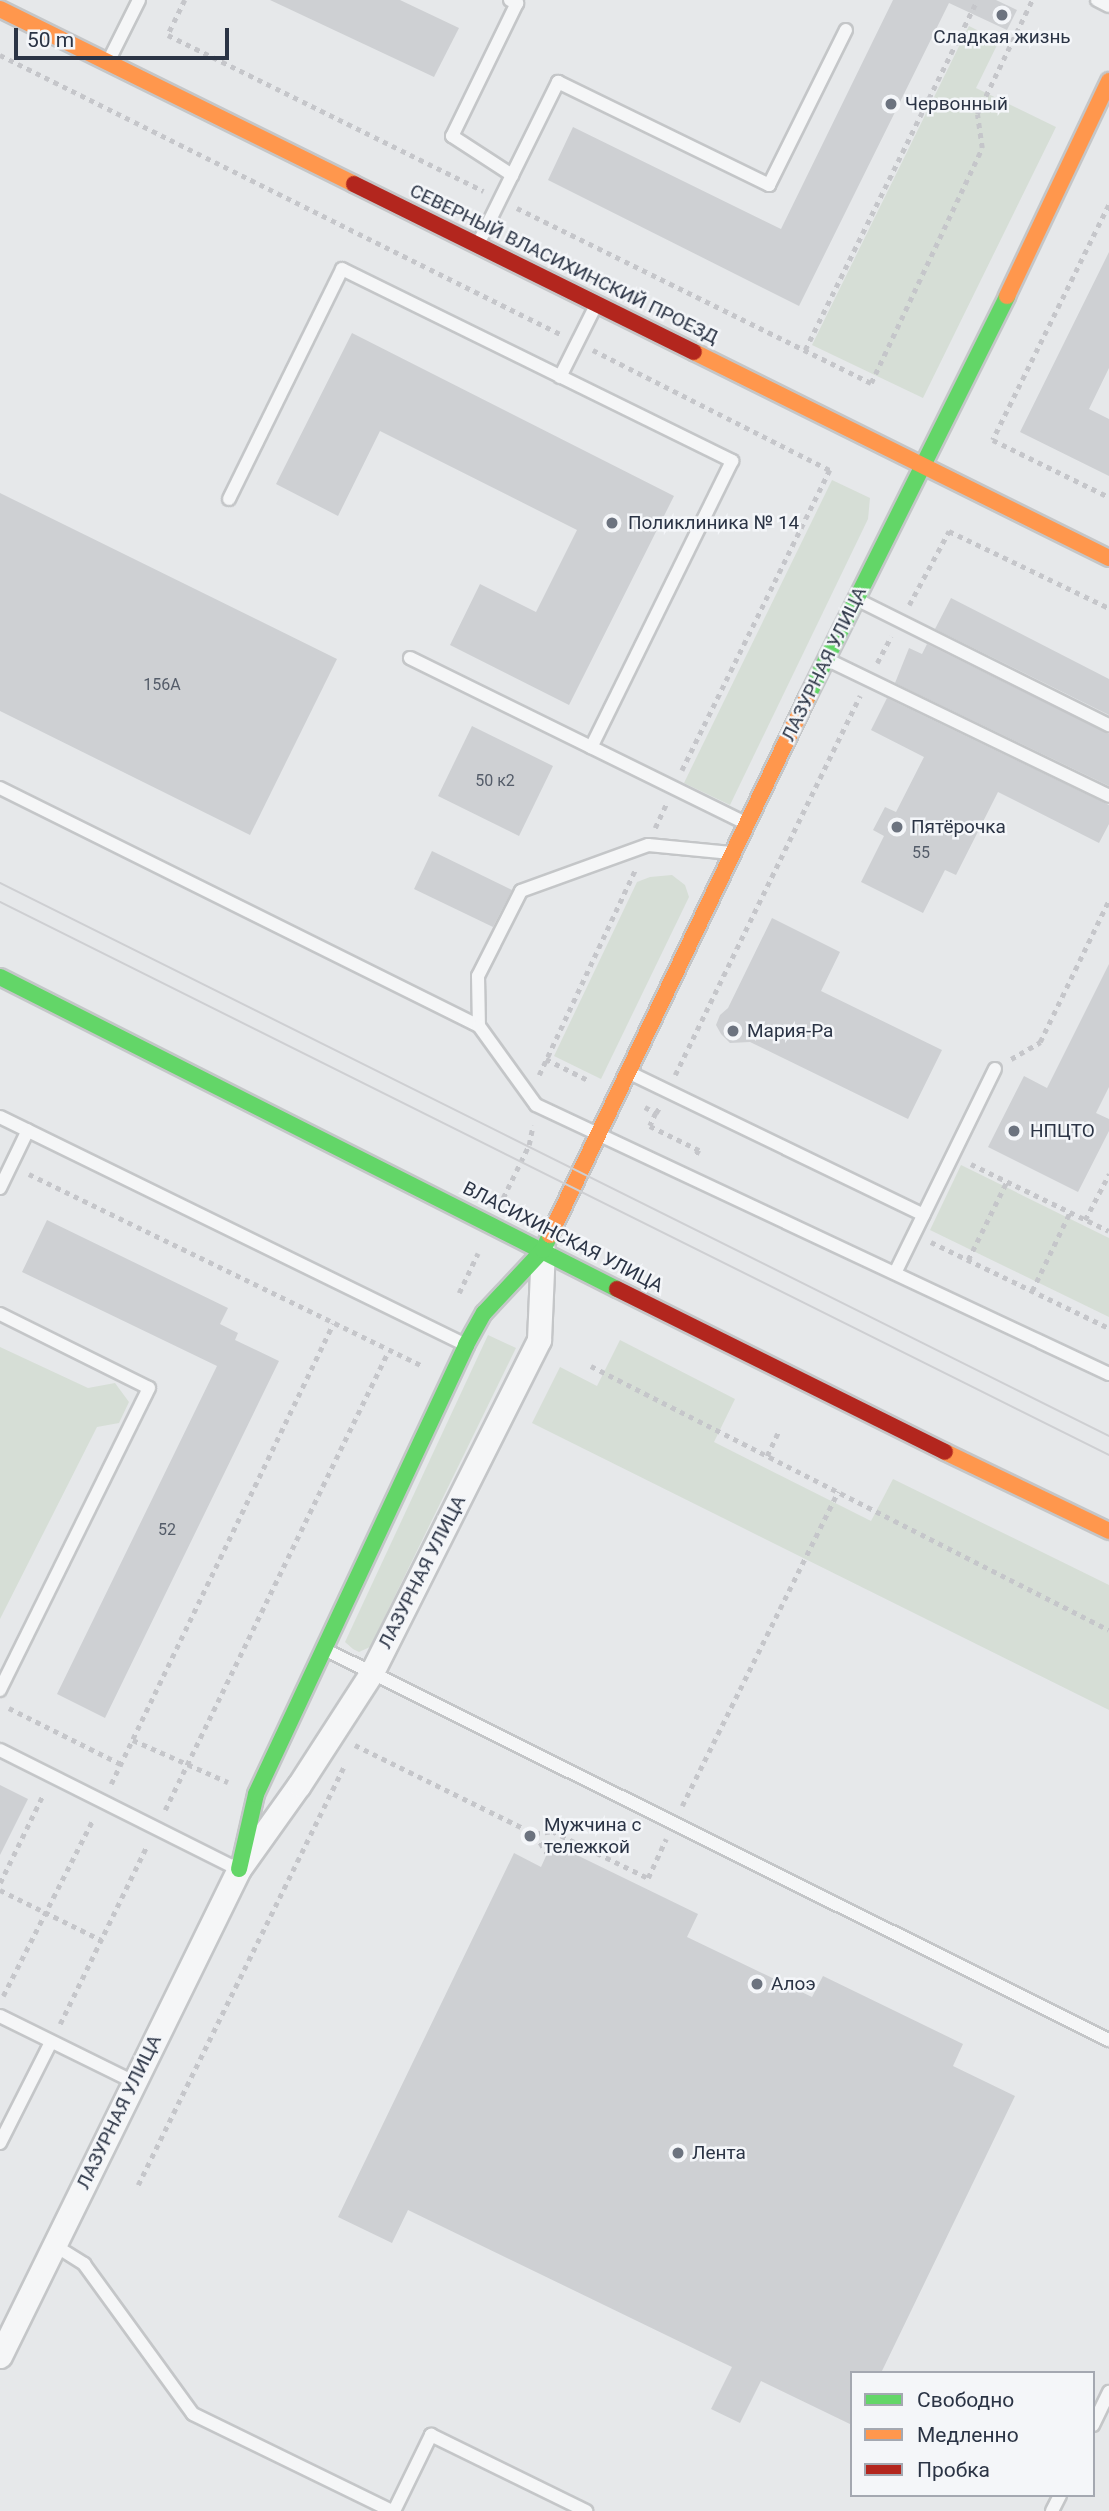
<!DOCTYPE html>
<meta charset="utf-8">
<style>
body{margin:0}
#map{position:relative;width:1109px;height:2511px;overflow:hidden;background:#e6e8ea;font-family:Roboto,sans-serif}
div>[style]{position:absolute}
.green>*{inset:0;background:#d6ded6}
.building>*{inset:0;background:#ced0d3}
.path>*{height:4.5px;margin-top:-2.25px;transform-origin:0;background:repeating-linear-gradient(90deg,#c5c6ca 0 5px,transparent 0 10px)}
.roads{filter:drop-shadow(2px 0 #c4c6c8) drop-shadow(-2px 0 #c4c6c8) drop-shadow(0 2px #c4c6c8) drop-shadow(0 -2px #c4c6c8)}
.lane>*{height:12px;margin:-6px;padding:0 6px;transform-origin:6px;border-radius:6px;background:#f5f6f7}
.street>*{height:23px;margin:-11.5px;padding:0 11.5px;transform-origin:11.5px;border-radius:11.5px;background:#f5f6f7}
.fast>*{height:16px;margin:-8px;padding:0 8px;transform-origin:8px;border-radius:8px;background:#63d668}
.slow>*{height:16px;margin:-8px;padding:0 8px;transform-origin:8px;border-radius:8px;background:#ff974d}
.jam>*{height:16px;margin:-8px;padding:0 8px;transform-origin:8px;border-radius:8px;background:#b3261e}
.tram>*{height:2px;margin:-1px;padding:0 1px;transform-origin:1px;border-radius:1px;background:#cecfd2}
.dots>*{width:19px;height:19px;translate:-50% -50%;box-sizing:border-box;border:4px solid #f4f6f9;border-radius:50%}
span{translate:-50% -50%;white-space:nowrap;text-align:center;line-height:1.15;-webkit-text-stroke:5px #f4f6f9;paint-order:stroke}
.number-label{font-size:16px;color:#545c69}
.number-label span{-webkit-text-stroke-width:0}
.poi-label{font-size:19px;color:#2b3445}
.left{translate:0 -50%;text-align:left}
.street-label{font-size:19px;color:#2b3445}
.legend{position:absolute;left:850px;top:2371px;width:245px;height:126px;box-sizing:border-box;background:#f4f6f9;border:2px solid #a4a8b1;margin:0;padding:9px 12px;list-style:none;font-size:21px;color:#2b3445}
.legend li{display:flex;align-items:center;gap:14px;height:35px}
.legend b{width:35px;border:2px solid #a4a8b1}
.scale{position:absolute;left:14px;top:28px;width:215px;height:32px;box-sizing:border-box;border:4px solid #2b3445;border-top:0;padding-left:9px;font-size:21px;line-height:24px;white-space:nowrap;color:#2b3445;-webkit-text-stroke:5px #f4f6f9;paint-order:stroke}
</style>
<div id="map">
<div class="green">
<i style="clip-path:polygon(969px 26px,999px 41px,976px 88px,1056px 127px,923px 398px,812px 345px)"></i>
<i style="clip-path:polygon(832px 480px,870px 498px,868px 519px,730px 805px,684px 783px)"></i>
<i style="clip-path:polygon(672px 875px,685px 885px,689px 897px,601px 1079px,554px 1056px,637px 882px,650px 877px)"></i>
<i style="clip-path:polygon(961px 1165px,1109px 1238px,1109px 1317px,930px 1230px)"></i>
<i style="clip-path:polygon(488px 1335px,516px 1348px,370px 1647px,359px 1652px,353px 1649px,345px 1642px)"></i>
<i style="clip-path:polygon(620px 1340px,735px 1399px,714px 1442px,871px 1521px,893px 1479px,1109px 1585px,1109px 1710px,532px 1423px,560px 1367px,597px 1386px)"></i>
<i style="clip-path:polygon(0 1347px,88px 1388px,115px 1383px,129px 1402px,119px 1423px,97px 1427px,0 1619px)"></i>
</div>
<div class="building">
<i style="clip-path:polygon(270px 0,400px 0,459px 28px,434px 77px)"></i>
<i style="clip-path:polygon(893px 0,996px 0,1017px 10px,1007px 30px,949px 3px,799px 306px,548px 180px,573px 127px,781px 229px)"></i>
<i style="clip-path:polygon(1109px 252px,1109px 368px,1089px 409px,1109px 419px,1109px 476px,1020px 432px)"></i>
<i style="clip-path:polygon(352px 333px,674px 496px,569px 705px,450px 645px,480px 584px,536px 612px,577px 530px,380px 431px,338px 516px,276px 484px)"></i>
<i style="clip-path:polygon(0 493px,337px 659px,250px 835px,0 711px)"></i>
<i style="clip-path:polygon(951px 598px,1109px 679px,1109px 715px,935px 629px)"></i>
<i style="clip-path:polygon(927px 644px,1109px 734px,1109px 786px,895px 683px,909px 648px,922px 654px)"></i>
<i style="clip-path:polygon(887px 698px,1109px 805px,1109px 824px,1099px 843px,998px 792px,956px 875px,945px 870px,923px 913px,861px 882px,884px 836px,873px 830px,885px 807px,896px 812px,924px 757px,871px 730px)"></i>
<i style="clip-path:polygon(472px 726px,553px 766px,519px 836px,438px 796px)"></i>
<i style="clip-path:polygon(432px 851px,512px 890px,493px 927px,414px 889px)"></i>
<i style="clip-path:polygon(772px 918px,840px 952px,821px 991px,942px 1050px,908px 1119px,750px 1042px,730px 1043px,721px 1034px,716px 1025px,720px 1015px,728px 1008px)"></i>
<i style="clip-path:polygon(1109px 964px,1109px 1087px,1096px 1113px,1109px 1119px,1109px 1131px,1078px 1192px,988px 1147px,1024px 1076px,1047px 1088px)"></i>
<i style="clip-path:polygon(47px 1220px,228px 1308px,220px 1324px,238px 1333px,235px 1340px,279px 1361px,105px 1718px,57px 1694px,217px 1366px,22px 1272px)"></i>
<i style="clip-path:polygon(0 1785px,28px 1799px,0 1855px)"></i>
<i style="clip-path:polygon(552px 1843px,698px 1914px,687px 1937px,812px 1997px,823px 1976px,963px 2044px,953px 2066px,1015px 2096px,881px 2373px,852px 2373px,852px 2425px,761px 2381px,740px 2423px,711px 2409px,732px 2367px,408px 2210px,392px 2243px,338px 2217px,514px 1853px,541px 1867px)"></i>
</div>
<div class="path">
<i style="left:185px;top:0;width:39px;rotate:116deg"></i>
<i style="left:168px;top:35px;width:352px;rotate:26.3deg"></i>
<i style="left:0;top:55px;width:626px;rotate:26.48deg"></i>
<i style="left:1109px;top:205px;width:262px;rotate:116.3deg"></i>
<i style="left:993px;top:440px;width:129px;rotate:26.2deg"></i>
<i style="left:517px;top:208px;width:395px;rotate:26.3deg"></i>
<i style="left:871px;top:383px;width:260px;rotate:-64.7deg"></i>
<i style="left:982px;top:148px;width:34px;rotate:-98deg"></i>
<i style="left:977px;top:114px;width:127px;rotate:-64.2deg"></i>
<i style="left:593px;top:350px;width:266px;rotate:26.9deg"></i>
<i style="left:830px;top:470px;width:335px;rotate:116.2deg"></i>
<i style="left:805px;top:350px;width:390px;rotate:-63.8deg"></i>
<i style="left:909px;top:605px;width:84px;rotate:-61.6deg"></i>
<i style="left:949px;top:531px;width:178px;rotate:25.7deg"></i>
<i style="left:877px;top:663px;width:30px;rotate:-62deg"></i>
<i style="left:655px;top:828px;width:26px;rotate:-65deg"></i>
<i style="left:546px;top:1059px;width:49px;rotate:26.6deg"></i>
<i style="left:1011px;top:1059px;width:34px;rotate:-30deg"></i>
<i style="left:1040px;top:1042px;width:158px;rotate:-64.1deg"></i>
<i style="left:539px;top:1075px;width:226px;rotate:-64.9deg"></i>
<i style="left:675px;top:1075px;width:422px;rotate:-64deg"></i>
<i style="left:645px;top:1107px;width:13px;rotate:29deg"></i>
<i style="left:656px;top:1113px;width:6px;rotate:-59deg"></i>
<i style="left:656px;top:1113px;width:14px;rotate:115deg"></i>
<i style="left:650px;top:1126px;width:55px;rotate:26.1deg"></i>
<i style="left:699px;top:1150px;width:8px;rotate:120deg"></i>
<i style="left:971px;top:1164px;width:153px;rotate:25.9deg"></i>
<i style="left:29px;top:1174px;width:437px;rotate:26deg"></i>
<i style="left:503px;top:1198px;width:59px;rotate:-63.9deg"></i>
<i style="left:529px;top:1145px;width:20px;rotate:-79deg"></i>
<i style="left:1085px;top:1220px;width:52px;rotate:-62.4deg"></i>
<i style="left:931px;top:1242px;width:198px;rotate:25.8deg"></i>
<i style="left:968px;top:1260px;width:88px;rotate:-63.7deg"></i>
<i style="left:1032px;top:1291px;width:88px;rotate:-64.3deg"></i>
<i style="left:459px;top:1293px;width:44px;rotate:-64.6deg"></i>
<i style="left:591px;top:1366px;width:581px;rotate:27.01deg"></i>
<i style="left:767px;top:1456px;width:29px;rotate:-65deg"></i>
<i style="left:9px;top:1708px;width:125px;rotate:26.6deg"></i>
<i style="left:133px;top:1740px;width:104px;rotate:23.9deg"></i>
<i style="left:355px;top:1745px;width:201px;rotate:26.3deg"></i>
<i style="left:535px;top:1834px;width:22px;rotate:58deg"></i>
<i style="left:111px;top:1784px;width:511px;rotate:-64.24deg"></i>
<i style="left:682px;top:1806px;width:351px;rotate:-63.6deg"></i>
<i style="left:165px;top:1810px;width:509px;rotate:-64.04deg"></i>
<i style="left:535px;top:1834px;width:17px;rotate:-10deg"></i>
<i style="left:552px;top:1831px;width:107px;rotate:26.1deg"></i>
<i style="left:648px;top:1878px;width:43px;rotate:-65.2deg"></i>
<i style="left:0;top:1883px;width:98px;rotate:-64deg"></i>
<i style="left:0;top:1890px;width:113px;rotate:26.3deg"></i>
<i style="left:3px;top:1996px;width:199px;rotate:-63deg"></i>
<i style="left:60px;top:2024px;width:198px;rotate:-64deg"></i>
<i style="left:138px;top:2185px;width:465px;rotate:-63.8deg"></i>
</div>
<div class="roads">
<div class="lane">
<i style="left:510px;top:0;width:8px;rotate:23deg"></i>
<i style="left:517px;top:3px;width:148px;rotate:116deg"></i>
<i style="left:452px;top:136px;width:72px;rotate:33deg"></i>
<i style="left:1097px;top:0;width:13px;rotate:27deg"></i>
<i style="left:108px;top:62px;width:69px;rotate:-63.4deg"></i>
<i style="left:478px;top:244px;width:181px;rotate:-63.7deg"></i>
<i style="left:558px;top:82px;width:235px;rotate:26deg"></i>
<i style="left:769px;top:185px;width:173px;rotate:-63.6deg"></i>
<i style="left:560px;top:377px;width:78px;rotate:-63.4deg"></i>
<i style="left:229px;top:499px;width:256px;rotate:-63.8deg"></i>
<i style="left:342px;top:269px;width:435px;rotate:26.2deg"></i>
<i style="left:732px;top:461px;width:319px;rotate:116.2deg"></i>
<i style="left:856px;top:599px;width:283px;rotate:26.5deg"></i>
<i style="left:410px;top:658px;width:374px;rotate:26.2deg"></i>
<i style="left:826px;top:659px;width:314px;rotate:25.8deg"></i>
<i style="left:0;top:788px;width:535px;rotate:26.42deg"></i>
<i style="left:731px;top:853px;width:83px;rotate:-174.5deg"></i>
<i style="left:648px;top:845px;width:135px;rotate:160.1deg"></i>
<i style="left:521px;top:891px;width:95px;rotate:116.8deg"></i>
<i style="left:478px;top:976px;width:50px;rotate:88.9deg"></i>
<i style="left:479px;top:1026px;width:97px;rotate:54.2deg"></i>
<i style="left:536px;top:1105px;width:633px;rotate:25.15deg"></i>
<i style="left:630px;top:1073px;width:326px;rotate:25.8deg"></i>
<i style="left:0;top:1117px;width:519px;rotate:26.07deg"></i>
<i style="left:0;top:1188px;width:64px;rotate:-64.2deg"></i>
<i style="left:896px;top:1271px;width:225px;rotate:-63.9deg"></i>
<i style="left:0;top:1314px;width:166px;rotate:26.4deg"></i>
<i style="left:149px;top:1388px;width:337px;rotate:116.3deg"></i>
<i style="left:326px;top:1650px;width:875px;rotate:26.48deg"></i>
<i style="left:0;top:1750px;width:266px;rotate:26.6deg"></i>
<i style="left:0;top:2016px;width:149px;rotate:26.2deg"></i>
<i style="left:0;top:2143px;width:113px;rotate:-63.2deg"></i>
<i style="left:54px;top:2245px;width:36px;rotate:32deg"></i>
<i style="left:84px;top:2264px;width:185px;rotate:54deg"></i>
<i style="left:193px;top:2414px;width:221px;rotate:26deg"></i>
<i style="left:1093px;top:2425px;width:37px;rotate:-64deg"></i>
<i style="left:394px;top:2511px;width:85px;rotate:-64deg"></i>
<i style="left:431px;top:2435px;width:173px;rotate:26.1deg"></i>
<i style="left:1052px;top:2511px;width:18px;rotate:-63deg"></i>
</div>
<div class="street">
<i style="left:0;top:2356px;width:542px;rotate:-63.86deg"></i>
<i style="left:239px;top:1869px;width:103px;rotate:-54.5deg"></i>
<i style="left:299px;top:1785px;width:135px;rotate:-57.1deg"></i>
<i style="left:372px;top:1672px;width:372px;rotate:-63.3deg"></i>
<i style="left:539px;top:1340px;width:90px;rotate:-87.5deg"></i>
</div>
<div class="fast">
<i style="left:807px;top:698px;width:449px;rotate:-63.5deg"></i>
<i style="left:0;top:977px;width:691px;rotate:26.82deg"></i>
<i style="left:239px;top:1869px;width:77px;rotate:-77.2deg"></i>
<i style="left:256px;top:1794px;width:496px;rotate:-64.9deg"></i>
<i style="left:466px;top:1345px;width:37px;rotate:-61deg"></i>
<i style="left:484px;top:1313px;width:86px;rotate:-46.9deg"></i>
<i style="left:543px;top:1250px;width:17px;rotate:-65deg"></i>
</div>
<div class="slow">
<i style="left:0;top:9px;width:395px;rotate:26.3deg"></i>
<i style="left:1007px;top:296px;width:238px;rotate:-64.6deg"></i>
<i style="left:694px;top:352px;width:463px;rotate:26.4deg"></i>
<i style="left:550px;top:1235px;width:595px;rotate:-64.42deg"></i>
<i style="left:945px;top:1452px;width:182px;rotate:25.7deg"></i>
</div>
<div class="jam">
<i style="left:354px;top:184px;width:379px;rotate:26.3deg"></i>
<i style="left:617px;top:1289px;width:366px;rotate:26.4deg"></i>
</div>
</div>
<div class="tram">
<i style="left:0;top:883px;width:1239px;rotate:26.5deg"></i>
<i style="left:0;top:902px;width:1239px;rotate:26.5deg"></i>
</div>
<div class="dots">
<i style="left:1002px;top:15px;background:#6c737f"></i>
<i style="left:891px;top:104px;background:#6c737f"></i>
<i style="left:612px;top:523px;background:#6c737f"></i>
<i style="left:897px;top:827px;background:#6c737f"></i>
<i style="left:733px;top:1031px;background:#6c737f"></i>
<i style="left:1014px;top:1131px;background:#6c737f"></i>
<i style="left:530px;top:1836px;background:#6c737f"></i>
<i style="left:757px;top:1984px;background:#6c737f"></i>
<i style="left:678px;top:2153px;background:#6c737f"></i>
</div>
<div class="number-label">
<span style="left:162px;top:685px">156А</span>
<span style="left:495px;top:781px">50 к2</span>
<span style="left:921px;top:853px">55</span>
<span style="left:167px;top:1530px">52</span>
</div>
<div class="poi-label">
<span style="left:1002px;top:37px">Сладкая жизнь</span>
<span class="left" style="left:905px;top:104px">Червонный</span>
<span class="left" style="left:628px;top:523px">Поликлиника № 14</span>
<span class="left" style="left:911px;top:827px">Пятёрочка</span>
<span class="left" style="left:747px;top:1031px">Мария-Ра</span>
<span class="left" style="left:1030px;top:1131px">НПЦТО</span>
<span class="left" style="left:544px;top:1836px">Мужчина с<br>тележкой</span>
<span class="left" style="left:771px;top:1984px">Алоэ</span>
<span class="left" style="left:692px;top:2153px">Лента</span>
</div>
<div class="street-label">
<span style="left:564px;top:264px;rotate:26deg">СЕВЕРНЫЙ ВЛАСИХИНСКИЙ ПРОЕЗД</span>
<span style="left:824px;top:664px;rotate:-64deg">ЛАЗУРНАЯ УЛИЦА</span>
<span style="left:563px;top:1237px;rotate:27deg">ВЛАСИХИНСКАЯ УЛИЦА</span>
<span style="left:422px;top:1572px;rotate:-63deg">ЛАЗУРНАЯ УЛИЦА</span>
<span style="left:119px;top:2112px;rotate:-64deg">ЛАЗУРНАЯ УЛИЦА</span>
</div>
<ul class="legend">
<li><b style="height:9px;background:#63d668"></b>Свободно</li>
<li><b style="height:9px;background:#ff974d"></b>Медленно</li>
<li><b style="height:9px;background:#b3261e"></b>Пробка</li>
</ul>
<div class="scale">50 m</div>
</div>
